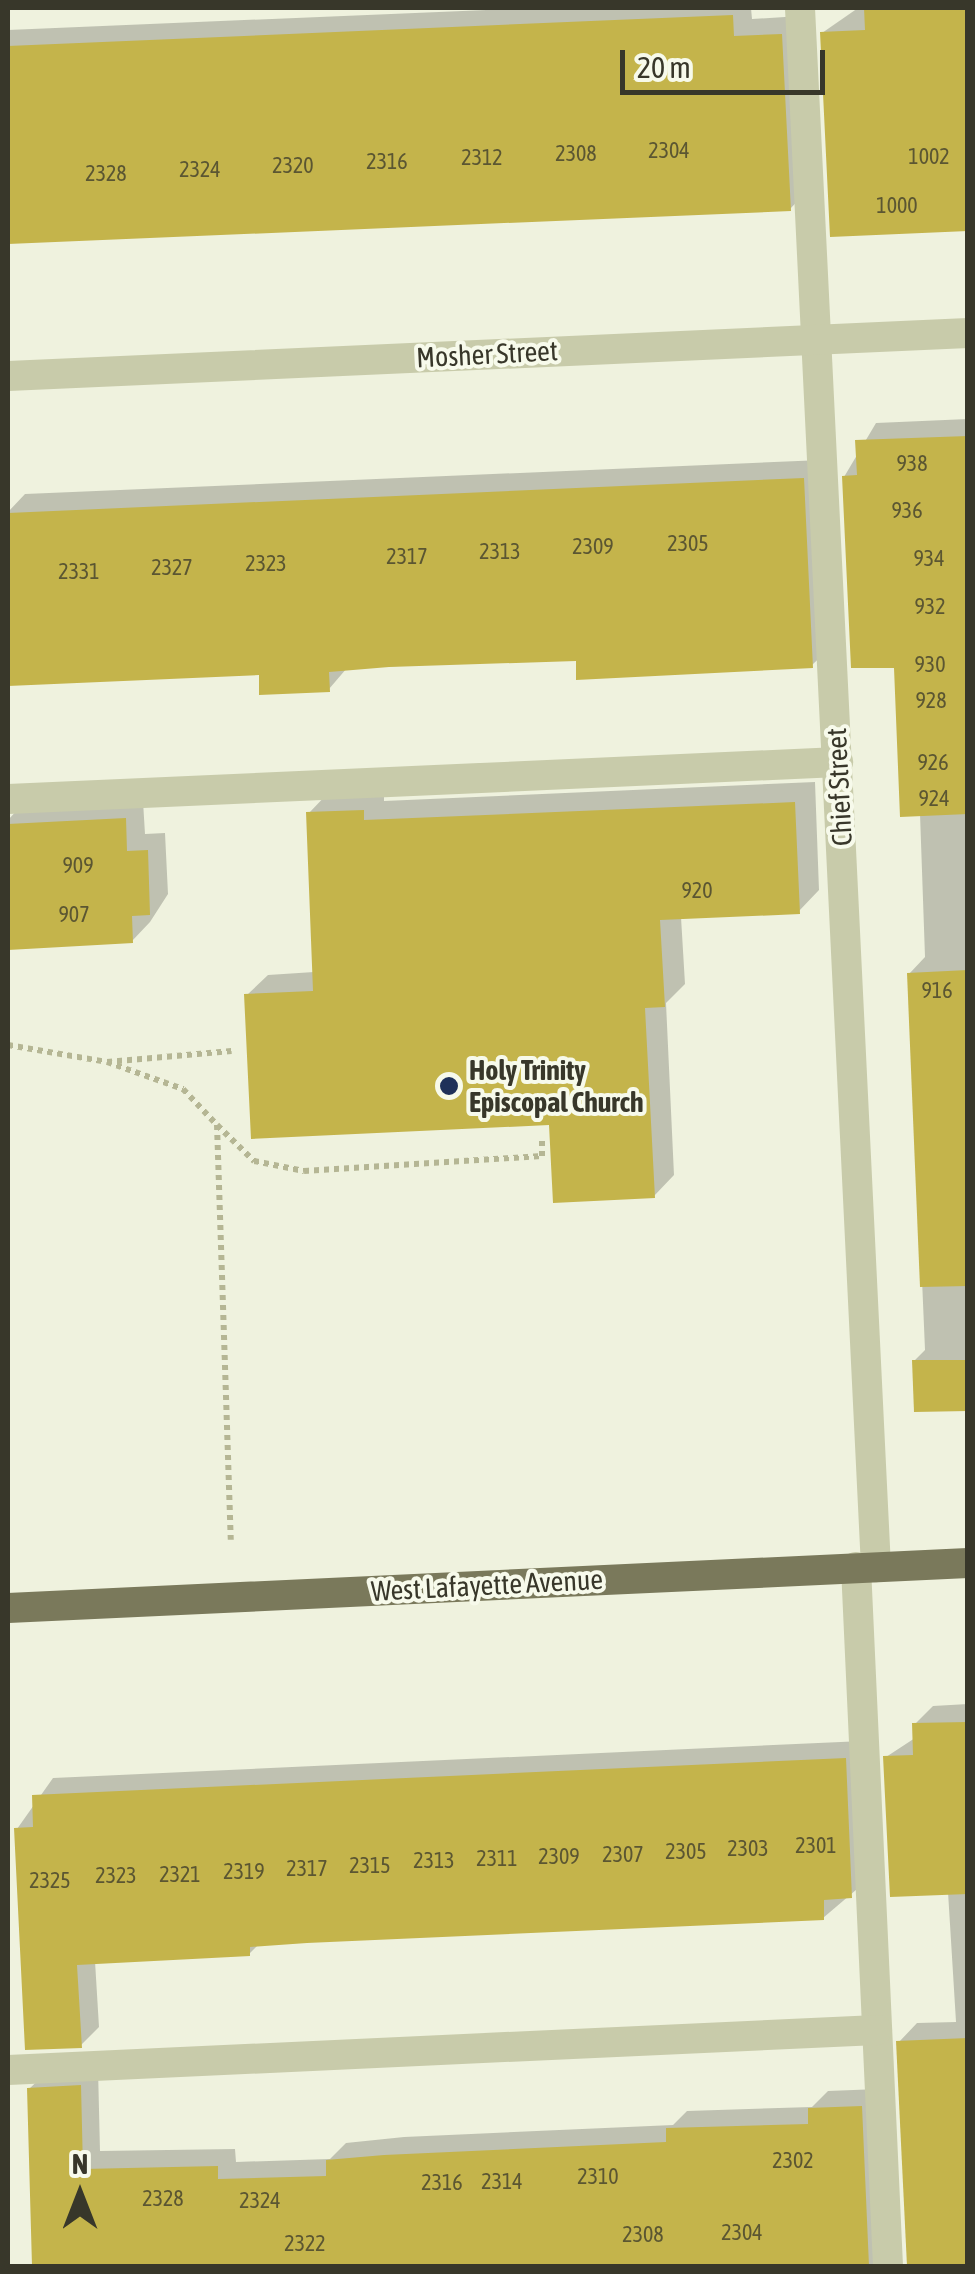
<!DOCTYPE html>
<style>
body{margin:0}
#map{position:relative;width:975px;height:2274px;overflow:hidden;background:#eff2de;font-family:"Asap Condensed",sans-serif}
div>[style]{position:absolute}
.shadow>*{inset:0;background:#0003}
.building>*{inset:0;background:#c4b44b}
.path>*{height:6px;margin-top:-3px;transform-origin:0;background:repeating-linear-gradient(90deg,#b5b694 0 5px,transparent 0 10px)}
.minor>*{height:30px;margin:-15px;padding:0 15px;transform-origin:15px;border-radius:15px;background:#c8cbaa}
.major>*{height:30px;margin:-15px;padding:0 15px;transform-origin:15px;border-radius:15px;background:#7a795b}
.dots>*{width:28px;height:28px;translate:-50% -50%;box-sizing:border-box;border:5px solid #f7faeb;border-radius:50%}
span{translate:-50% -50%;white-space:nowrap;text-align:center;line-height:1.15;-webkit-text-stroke:8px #f7faeb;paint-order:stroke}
.number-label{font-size:22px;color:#5b5632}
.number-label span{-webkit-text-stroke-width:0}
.street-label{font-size:28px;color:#38372a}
.poi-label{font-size:28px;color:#38372a;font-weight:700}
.left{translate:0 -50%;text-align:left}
.frame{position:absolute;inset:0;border:10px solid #38372a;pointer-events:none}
.north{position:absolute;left:30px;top:2144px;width:100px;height:100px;-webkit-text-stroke:8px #f7faeb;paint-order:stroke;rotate:0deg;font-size:28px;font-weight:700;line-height:40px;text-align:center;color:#38372a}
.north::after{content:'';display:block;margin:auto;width:35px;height:45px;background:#38372a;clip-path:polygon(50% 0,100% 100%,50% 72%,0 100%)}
.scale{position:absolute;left:620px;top:50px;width:205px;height:45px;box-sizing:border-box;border:5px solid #38372a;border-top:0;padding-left:12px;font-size:30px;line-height:35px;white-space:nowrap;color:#38372a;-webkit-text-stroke:8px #f7faeb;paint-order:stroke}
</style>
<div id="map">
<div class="shadow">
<i style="clip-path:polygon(533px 8px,751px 8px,752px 19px,800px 16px,808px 190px,790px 209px,8px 241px,8px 30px)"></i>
<i style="clip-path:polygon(858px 8px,968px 8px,968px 228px,822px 33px)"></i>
<i style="clip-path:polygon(968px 419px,968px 1408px,914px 1361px,925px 1350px,909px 974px,925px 957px,920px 814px,896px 665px,844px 477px,876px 423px)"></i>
<i style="clip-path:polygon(822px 460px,831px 647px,812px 665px,578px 659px,347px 668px,329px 689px,262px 672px,8px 683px,8px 512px,25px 494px)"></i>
<i style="clip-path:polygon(815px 782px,819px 890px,799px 911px,681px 917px,685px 984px,666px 1003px,674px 1175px,654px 1196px,552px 1123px,247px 995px,268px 975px,314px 972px,309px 813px,329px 792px,384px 790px,384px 801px)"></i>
<i style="clip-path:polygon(143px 801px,145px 834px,165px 833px,168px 894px,150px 922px,132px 941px,8px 947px,8px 820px,20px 807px)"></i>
<i style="clip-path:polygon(968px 1704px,968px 2266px,36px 2266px,29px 2089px,48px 2071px,98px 2068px,100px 2151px,235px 2149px,236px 2162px,330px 2159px,346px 2143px,404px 2137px,673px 2125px,687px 2111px,812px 2107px,828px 2091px,879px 2089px,899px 2266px,909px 2265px,899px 2042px,917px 2023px,956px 2022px,948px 1892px,886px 1757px,915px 1738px,915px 1724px,933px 1706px)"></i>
<i style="clip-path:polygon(863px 1741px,870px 1878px,823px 1918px,259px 1944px,249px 1954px,95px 1961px,99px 2027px,81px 2045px,17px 1829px,53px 1778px)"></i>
</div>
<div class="building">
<i style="clip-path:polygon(864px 8px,968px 8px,968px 231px,830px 237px,820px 32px,865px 30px)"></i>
<i style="clip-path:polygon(733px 15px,734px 36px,782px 34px,791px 211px,8px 244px,8px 46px)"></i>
<i style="clip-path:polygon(968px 436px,968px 814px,900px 817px,894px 668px,851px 668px,842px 476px,857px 475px,855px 440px)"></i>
<i style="clip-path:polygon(804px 478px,813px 668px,576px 680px,576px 661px,389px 667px,329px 672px,330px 692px,259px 695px,259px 675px,8px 686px,8px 513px)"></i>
<i style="clip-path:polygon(795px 802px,800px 914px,660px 920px,665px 1007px,645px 1008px,655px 1198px,553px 1203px,549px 1125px,251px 1139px,244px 994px,313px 991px,306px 812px,364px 810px,364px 820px)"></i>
<i style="clip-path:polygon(126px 818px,127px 851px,148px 850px,150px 915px,132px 916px,133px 943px,8px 950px,8px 824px)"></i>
<i style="clip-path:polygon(968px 970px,968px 1286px,920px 1287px,907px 973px)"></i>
<i style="clip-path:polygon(912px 1360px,968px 1360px,968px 1411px,914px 1412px)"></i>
<i style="clip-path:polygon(968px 1722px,968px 1894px,890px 1897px,883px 1756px,913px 1755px,912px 1723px)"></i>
<i style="clip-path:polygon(846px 1758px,852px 1898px,824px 1900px,824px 1920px,307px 1943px,250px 1947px,250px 1956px,77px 1965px,82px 2048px,25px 2050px,14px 1828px,33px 1827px,32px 1795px)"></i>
<i style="clip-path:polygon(968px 2038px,968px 2266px,907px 2266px,896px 2041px)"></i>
<i style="clip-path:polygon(81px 2085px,83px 2169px,218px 2166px,218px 2179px,326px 2176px,326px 2160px,384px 2155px,666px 2142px,666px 2128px,808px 2124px,808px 2108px,862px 2106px,869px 2266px,32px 2266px,27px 2088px)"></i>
</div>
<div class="path">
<i style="left:8px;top:1045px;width:100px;rotate:9.7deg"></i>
<i style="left:107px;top:1062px;width:125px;rotate:-5deg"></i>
<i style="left:107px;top:1062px;width:81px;rotate:19.6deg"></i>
<i style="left:183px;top:1089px;width:50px;rotate:46.6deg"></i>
<i style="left:217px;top:1125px;width:415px;rotate:88.1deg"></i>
<i style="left:217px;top:1125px;width:52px;rotate:44.2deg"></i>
<i style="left:254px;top:1161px;width:51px;rotate:11.3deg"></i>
<i style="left:304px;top:1171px;width:238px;rotate:-3.6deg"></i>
<i style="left:542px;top:1156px;width:20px;rotate:-90deg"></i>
</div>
<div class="minor">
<i style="left:800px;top:8px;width:1561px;rotate:87.21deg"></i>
<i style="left:8px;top:376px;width:961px;rotate:-2.56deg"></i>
<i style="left:8px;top:799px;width:831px;rotate:-2.55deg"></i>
<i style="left:856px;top:1567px;width:700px;rotate:87.38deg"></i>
<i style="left:8px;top:2070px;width:870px;rotate:-2.64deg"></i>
</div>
<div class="major">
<i style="left:8px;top:1608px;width:961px;rotate:-2.68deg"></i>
</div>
<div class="dots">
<i style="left:449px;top:1086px;background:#1f3159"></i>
</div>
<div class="number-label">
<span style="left:669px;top:151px">2304</span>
<span style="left:576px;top:154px">2308</span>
<span style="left:929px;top:157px">1002</span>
<span style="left:482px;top:158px">2312</span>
<span style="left:387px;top:162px">2316</span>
<span style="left:293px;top:166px">2320</span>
<span style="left:200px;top:170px">2324</span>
<span style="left:106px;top:174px">2328</span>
<span style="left:897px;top:206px">1000</span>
<span style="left:912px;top:464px">938</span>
<span style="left:907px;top:511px">936</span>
<span style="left:688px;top:544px">2305</span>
<span style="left:593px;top:547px">2309</span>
<span style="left:500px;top:552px">2313</span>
<span style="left:407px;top:557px">2317</span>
<span style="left:929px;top:559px">934</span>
<span style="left:266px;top:564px">2323</span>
<span style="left:172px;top:568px">2327</span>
<span style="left:79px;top:572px">2331</span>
<span style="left:930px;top:607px">932</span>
<span style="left:930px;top:665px">930</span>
<span style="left:931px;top:701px">928</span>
<span style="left:933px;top:763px">926</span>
<span style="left:934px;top:799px">924</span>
<span style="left:78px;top:866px">909</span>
<span style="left:697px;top:891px">920</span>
<span style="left:74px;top:915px">907</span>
<span style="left:937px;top:991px">916</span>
<span style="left:816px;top:1846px">2301</span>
<span style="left:748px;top:1849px">2303</span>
<span style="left:686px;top:1852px">2305</span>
<span style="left:623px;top:1855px">2307</span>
<span style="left:559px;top:1857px">2309</span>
<span style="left:497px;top:1859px">2311</span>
<span style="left:434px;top:1861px">2313</span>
<span style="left:370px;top:1866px">2315</span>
<span style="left:307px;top:1869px">2317</span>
<span style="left:244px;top:1872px">2319</span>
<span style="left:180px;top:1875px">2321</span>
<span style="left:116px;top:1876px">2323</span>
<span style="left:50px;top:1881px">2325</span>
<span style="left:793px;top:2161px">2302</span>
<span style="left:598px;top:2177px">2310</span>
<span style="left:502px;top:2182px">2314</span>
<span style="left:442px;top:2183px">2316</span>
<span style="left:163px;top:2199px">2328</span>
<span style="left:260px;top:2201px">2324</span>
<span style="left:742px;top:2233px">2304</span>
<span style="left:643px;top:2235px">2308</span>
<span style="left:305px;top:2244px">2322</span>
</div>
<div class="street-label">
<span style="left:487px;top:354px;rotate:-3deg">Mosher Street</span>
<span style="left:839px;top:787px;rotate:-93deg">Chief Street</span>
<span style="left:487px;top:1585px;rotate:-3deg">West Lafayette Avenue</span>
</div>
<div class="poi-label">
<span class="left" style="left:469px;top:1086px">Holy Trinity<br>Episcopal Church</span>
</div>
<div class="frame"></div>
<div class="north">N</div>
<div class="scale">20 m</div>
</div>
